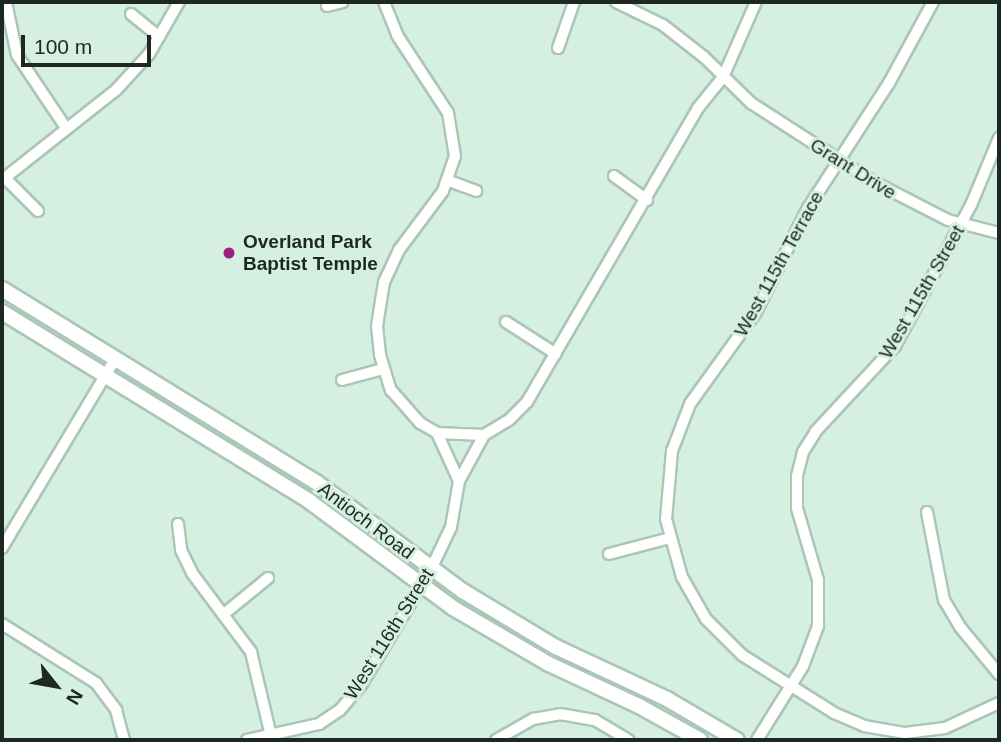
<!DOCTYPE html>
<style>
body{margin:0}
#map{position:relative;width:1001px;height:742px;overflow:hidden;background:#d5f0e0;font-family:Arial,sans-serif}
div>[style]{position:absolute}
.green>*{inset:0;background:#95e8ba}
.roads{filter:drop-shadow(2px 0 #acc6b6) drop-shadow(-2px 0 #acc6b6) drop-shadow(0 2px #acc6b6) drop-shadow(0 -2px #acc6b6)}
.minor>*{height:10px;margin:-5px;padding:0 5px;transform-origin:5px;border-radius:5px;background:#fff}
.secondary>*{height:14px;margin:-7px;padding:0 7px;transform-origin:7px;border-radius:7px;background:#fff}
.dots>*{width:19px;height:19px;translate:-50% -50%;box-sizing:border-box;border:4px solid #d5f0e0;border-radius:50%}
span{translate:-50% -50%;white-space:nowrap;text-align:center;line-height:1.15;-webkit-text-stroke:6px #d5f0e0;paint-order:stroke}
.street-label{font-size:19px;color:#1e2822}
.poi-label{font-size:19px;color:#1e2822;font-weight:700}
.left{translate:0 -50%;text-align:left}
.frame{position:absolute;inset:0;border:4px solid #1e2822;pointer-events:none}
.north{position:absolute;left:21px;top:651px;width:70px;height:70px;-webkit-text-stroke:5px #d5f0e0;paint-order:stroke;rotate:121deg;font-size:19px;font-weight:700;line-height:28px;text-align:center;color:#1e2822}
.north::after{content:'';display:block;margin:auto;width:24px;height:32px;background:#1e2822;clip-path:polygon(50% 0,100% 100%,50% 72%,0 100%)}
.scale{position:absolute;left:21px;top:35px;width:130px;height:32px;box-sizing:border-box;border:4px solid #1e2822;border-top:0;padding-left:9px;font-size:21px;line-height:24px;white-space:nowrap;color:#1e2822;-webkit-text-stroke:5px #d5f0e0;paint-order:stroke}
</style>
<div id="map">
<div class="green">
<i style="clip-path:polygon(130px 379px,289px 470px,407px 559px,341px 511px,131px 384px)"></i>
<i style="clip-path:polygon(441px 588px,516px 633px,631px 686px,729px 740px,721px 740px,648px 699px,561px 664px,444px 594px)"></i>
</div>
<div class="roads">
<div class="minor">
<i style="left:6px;top:2px;width:54px;rotate:78.3deg"></i>
<i style="left:17px;top:55px;width:88px;rotate:56.1deg"></i>
<i style="left:384px;top:2px;width:35px;rotate:68deg"></i>
<i style="left:397px;top:35px;width:93px;rotate:56.8deg"></i>
<i style="left:448px;top:113px;width:44px;rotate:80.8deg"></i>
<i style="left:455px;top:156px;width:37px;rotate:109deg"></i>
<i style="left:443px;top:191px;width:74px;rotate:126.7deg"></i>
<i style="left:399px;top:250px;width:35px;rotate:115deg"></i>
<i style="left:384px;top:282px;width:45px;rotate:99deg"></i>
<i style="left:377px;top:326px;width:29px;rotate:84deg"></i>
<i style="left:380px;top:355px;width:37px;rotate:73deg"></i>
<i style="left:391px;top:390px;width:44px;rotate:48.7deg"></i>
<i style="left:420px;top:423px;width:20px;rotate:30deg"></i>
<i style="left:437px;top:433px;width:47px;rotate:2.4deg"></i>
<i style="left:616px;top:2px;width:52px;rotate:26.1deg"></i>
<i style="left:663px;top:25px;width:52px;rotate:38deg"></i>
<i style="left:704px;top:57px;width:66px;rotate:44.4deg"></i>
<i style="left:751px;top:103px;width:144px;rotate:32.8deg"></i>
<i style="left:872px;top:181px;width:85px;rotate:27.2deg"></i>
<i style="left:948px;top:220px;width:53px;rotate:14.3deg"></i>
<i style="left:933px;top:2px;width:92px;rotate:118.5deg"></i>
<i style="left:889px;top:83px;width:149px;rotate:122.9deg"></i>
<i style="left:808px;top:208px;width:116px;rotate:116.6deg"></i>
<i style="left:756px;top:312px;width:113px;rotate:125.7deg"></i>
<i style="left:690px;top:404px;width:50px;rotate:111deg"></i>
<i style="left:672px;top:451px;width:68px;rotate:95deg"></i>
<i style="left:666px;top:519px;width:60px;rotate:74.6deg"></i>
<i style="left:682px;top:577px;width:48px;rotate:60.3deg"></i>
<i style="left:706px;top:619px;width:51px;rotate:45deg"></i>
<i style="left:742px;top:655px;width:109px;rotate:32.2deg"></i>
<i style="left:834px;top:713px;width:33px;rotate:23deg"></i>
<i style="left:864px;top:726px;width:42px;rotate:9.7deg"></i>
<i style="left:905px;top:733px;width:40px;rotate:-7.1deg"></i>
<i style="left:945px;top:728px;width:60px;rotate:-24.8deg"></i>
<i style="left:327px;top:6px;width:16px;rotate:-14deg"></i>
<i style="left:131px;top:14px;width:36px;rotate:39deg"></i>
<i style="left:558px;top:48px;width:49px;rotate:-70.8deg"></i>
<i style="left:614px;top:176px;width:41px;rotate:36deg"></i>
<i style="left:4px;top:177px;width:48px;rotate:45deg"></i>
<i style="left:2px;top:180px;width:145px;rotate:-38.3deg"></i>
<i style="left:116px;top:90px;width:49px;rotate:-47.5deg"></i>
<i style="left:149px;top:54px;width:60px;rotate:-60deg"></i>
<i style="left:449px;top:181px;width:29px;rotate:20deg"></i>
<i style="left:506px;top:322px;width:59px;rotate:32.6deg"></i>
<i style="left:342px;top:380px;width:42px;rotate:-15deg"></i>
<i style="left:437px;top:433px;width:53px;rotate:65.4deg"></i>
<i style="left:927px;top:512px;width:90px;rotate:79.1deg"></i>
<i style="left:944px;top:600px;width:31px;rotate:59deg"></i>
<i style="left:960px;top:627px;width:61px;rotate:50.3deg"></i>
<i style="left:178px;top:524px;width:26px;rotate:83deg"></i>
<i style="left:181px;top:550px;width:25px;rotate:64deg"></i>
<i style="left:192px;top:573px;width:99px;rotate:53.2deg"></i>
<i style="left:251px;top:652px;width:90px;rotate:76.6deg"></i>
<i style="left:2px;top:548px;width:220px;rotate:-59.1deg"></i>
<i style="left:609px;top:554px;width:63px;rotate:-14.7deg"></i>
<i style="left:224px;top:614px;width:57px;rotate:-39.3deg"></i>
<i style="left:2px;top:624px;width:111px;rotate:32.1deg"></i>
<i style="left:96px;top:683px;width:34px;rotate:53deg"></i>
<i style="left:116px;top:710px;width:31px;rotate:75deg"></i>
<i style="left:247px;top:740px;width:74px;rotate:-12.5deg"></i>
<i style="left:319px;top:724px;width:25px;rotate:-34deg"></i>
<i style="left:340px;top:710px;width:33px;rotate:-50deg"></i>
<i style="left:361px;top:685px;width:135px;rotate:-58.9deg"></i>
<i style="left:431px;top:569px;width:47px;rotate:-64.5deg"></i>
<i style="left:451px;top:527px;width:47px;rotate:-80.1deg"></i>
<i style="left:459px;top:481px;width:52px;rotate:-61.5deg"></i>
<i style="left:484px;top:435px;width:29px;rotate:-31deg"></i>
<i style="left:509px;top:420px;width:25px;rotate:-45deg"></i>
<i style="left:527px;top:402px;width:340px;rotate:-59.8deg"></i>
<i style="left:698px;top:108px;width:40px;rotate:-51deg"></i>
<i style="left:723px;top:77px;width:82px;rotate:-66.3deg"></i>
<i style="left:496px;top:740px;width:43px;rotate:-29.6deg"></i>
<i style="left:533px;top:719px;width:27px;rotate:-10deg"></i>
<i style="left:560px;top:714px;width:36px;rotate:10deg"></i>
<i style="left:595px;top:720px;width:39px;rotate:31deg"></i>
<i style="left:757px;top:740px;width:87px;rotate:-58.1deg"></i>
<i style="left:803px;top:666px;width:43px;rotate:-69.4deg"></i>
<i style="left:818px;top:626px;width:46px;rotate:-90deg"></i>
<i style="left:818px;top:580px;width:75px;rotate:-106.3deg"></i>
<i style="left:797px;top:508px;width:32px;rotate:-90deg"></i>
<i style="left:797px;top:476px;width:25px;rotate:-76deg"></i>
<i style="left:803px;top:452px;width:25px;rotate:-58deg"></i>
<i style="left:816px;top:431px;width:116px;rotate:-47.1deg"></i>
<i style="left:895px;top:346px;width:160px;rotate:-61.7deg"></i>
<i style="left:971px;top:205px;width:73px;rotate:-67.3deg"></i>
</div>
<div class="secondary">
<i style="left:2px;top:289px;width:369px;rotate:31.6deg"></i>
<i style="left:316px;top:482px;width:183px;rotate:36.6deg"></i>
<i style="left:463px;top:591px;width:109px;rotate:31.1deg"></i>
<i style="left:556px;top:647px;width:123px;rotate:25.1deg"></i>
<i style="left:667px;top:699px;width:81px;rotate:30.4deg"></i>
<i style="left:2px;top:312px;width:361px;rotate:31.6deg"></i>
<i style="left:309px;top:501px;width:179px;rotate:36.6deg"></i>
<i style="left:453px;top:608px;width:111px;rotate:30.3deg"></i>
<i style="left:549px;top:664px;width:99px;rotate:25deg"></i>
<i style="left:639px;top:706px;width:70px;rotate:29.1deg"></i>
</div>
</div>
<div class="dots">
<i style="left:229px;top:253px;background:#9b237d"></i>
</div>
<div class="street-label">
<span style="left:853px;top:169px;rotate:32deg">Grant Drive</span>
<span style="left:779px;top:264px;rotate:-61deg">West 115th Terrace</span>
<span style="left:922px;top:292px;rotate:-60deg">West 115th Street</span>
<span style="left:366px;top:521px;rotate:37deg">Antioch Road</span>
<span style="left:389px;top:634px;rotate:-58deg">West 116th Street</span>
</div>
<div class="poi-label">
<span class="left" style="left:243px;top:253px">Overland Park<br>Baptist Temple</span>
</div>
<div class="frame"></div>
<div class="north">N</div>
<div class="scale">100 m</div>
</div>
